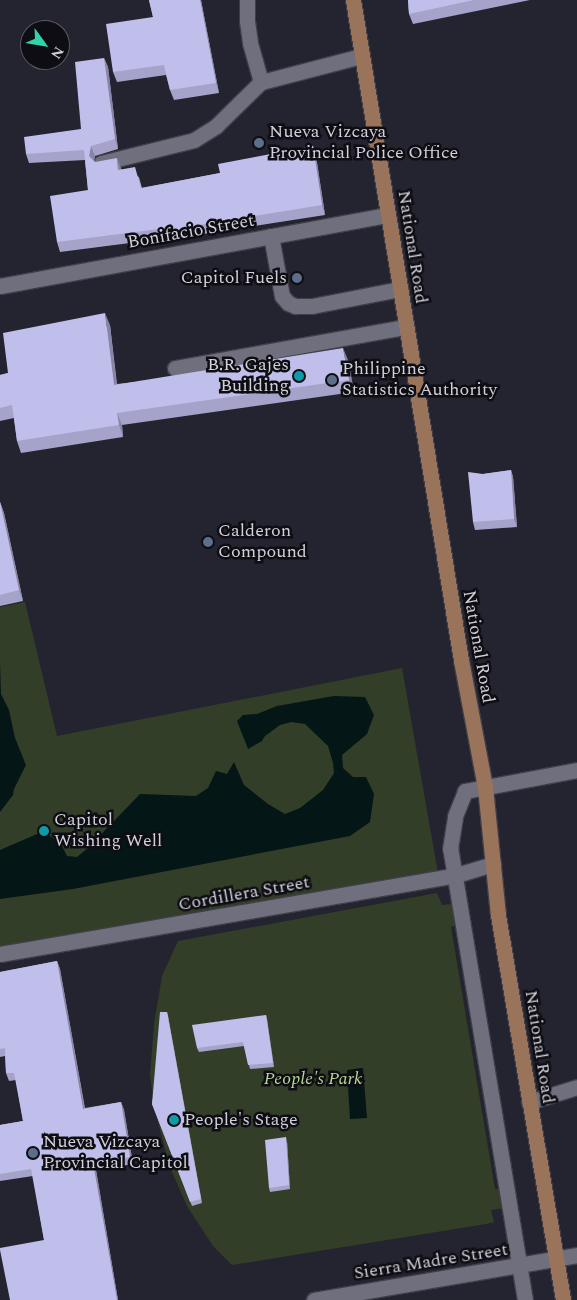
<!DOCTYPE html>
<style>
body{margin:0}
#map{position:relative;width:577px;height:1300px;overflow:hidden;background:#242330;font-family:Spectral,serif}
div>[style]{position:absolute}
.green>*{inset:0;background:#333e28}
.water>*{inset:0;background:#041616}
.roads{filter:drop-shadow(1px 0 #403f49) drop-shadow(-1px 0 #403f49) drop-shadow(0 1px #403f49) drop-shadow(0 -1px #403f49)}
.minor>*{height:15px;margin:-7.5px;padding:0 7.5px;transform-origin:7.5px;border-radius:7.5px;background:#6f6f7d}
.major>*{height:15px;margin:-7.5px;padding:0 7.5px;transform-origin:7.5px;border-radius:7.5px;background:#9a745a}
.wall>*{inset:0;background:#a5a3c9}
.shaded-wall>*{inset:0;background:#8685a4}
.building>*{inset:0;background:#c0beea}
.dots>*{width:14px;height:14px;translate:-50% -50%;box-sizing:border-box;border:2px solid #0e0d13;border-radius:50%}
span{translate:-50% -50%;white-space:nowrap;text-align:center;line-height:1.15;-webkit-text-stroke:5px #0e0d13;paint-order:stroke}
.poi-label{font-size:18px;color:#d1d0d9}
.left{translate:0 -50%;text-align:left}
.right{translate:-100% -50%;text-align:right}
.street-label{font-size:18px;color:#d1d0d9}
.park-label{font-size:18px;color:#b7d797;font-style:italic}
.north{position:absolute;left:20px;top:20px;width:50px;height:50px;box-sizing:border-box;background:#0e0d13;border:1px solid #5c5b62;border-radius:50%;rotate:122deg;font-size:14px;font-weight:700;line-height:20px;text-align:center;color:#d1d0d9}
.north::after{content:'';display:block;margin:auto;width:18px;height:22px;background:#30d4aa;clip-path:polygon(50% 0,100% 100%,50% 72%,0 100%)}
</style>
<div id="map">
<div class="green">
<i style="clip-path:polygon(25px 602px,57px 736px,402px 668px,438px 873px,0 950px,0 607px)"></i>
<i style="clip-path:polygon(437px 893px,442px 905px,453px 904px,458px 925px,451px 927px,495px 1189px,502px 1189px,504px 1208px,491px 1210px,494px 1222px,486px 1224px,232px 1265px,213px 1246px,187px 1206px,169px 1165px,154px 1106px,150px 1075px,154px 1024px,162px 976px,178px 941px)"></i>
</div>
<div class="water">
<i style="clip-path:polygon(0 663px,1px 694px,9px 710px,15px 738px,26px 765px,14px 789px,13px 795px,0 812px)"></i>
<i style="clip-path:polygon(334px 696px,365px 697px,374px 715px,367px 734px,342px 755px,343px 768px,353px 777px,366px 777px,374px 794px,370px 822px,350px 836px,73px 889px,0 899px,0 850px,44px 831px,62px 846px,67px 856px,77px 857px,88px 848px,140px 794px,196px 796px,208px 788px,216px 771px,227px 774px,234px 762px,244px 785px,268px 804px,285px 814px,300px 808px,323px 790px,334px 773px,333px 763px,328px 746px,305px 724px,291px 722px,280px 725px,265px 736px,262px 741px,248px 749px,237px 721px,243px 715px,257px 714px,277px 706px)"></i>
<i style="clip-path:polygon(363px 1068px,367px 1118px,350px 1119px,347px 1070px)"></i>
</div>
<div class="roads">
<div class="minor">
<i style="left:247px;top:0;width:21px;rotate:90deg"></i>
<i style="left:247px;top:21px;width:22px;rotate:82deg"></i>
<i style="left:250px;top:43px;width:41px;rotate:74.2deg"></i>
<i style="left:101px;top:163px;width:96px;rotate:-13.9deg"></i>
<i style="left:194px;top:140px;width:26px;rotate:-32deg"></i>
<i style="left:216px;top:126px;width:63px;rotate:-44.4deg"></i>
<i style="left:261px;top:82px;width:103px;rotate:-14.6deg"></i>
<i style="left:271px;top:236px;width:61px;rotate:79.6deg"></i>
<i style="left:282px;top:296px;width:9px;rotate:49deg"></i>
<i style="left:288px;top:303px;width:8px;rotate:23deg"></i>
<i style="left:295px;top:306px;width:17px"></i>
<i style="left:312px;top:306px;width:90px;rotate:-10.9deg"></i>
<i style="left:0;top:286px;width:394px;rotate:-10.4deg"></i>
<i style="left:175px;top:368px;width:235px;rotate:-10.1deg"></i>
<i style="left:0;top:954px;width:460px;rotate:-9.8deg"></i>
<i style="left:453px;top:876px;width:42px;rotate:-16.7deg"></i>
<i style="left:529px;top:1102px;width:50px;rotate:-17.4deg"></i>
<i style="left:314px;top:1300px;width:267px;rotate:-9.7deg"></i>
<i style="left:525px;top:1300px;width:457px;rotate:-99.4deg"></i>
<i style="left:450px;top:849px;width:33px;rotate:-81deg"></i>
<i style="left:455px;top:816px;width:27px;rotate:-68deg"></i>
<i style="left:465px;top:791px;width:114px;rotate:-10.6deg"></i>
</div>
<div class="major">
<i style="left:353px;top:0;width:669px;rotate:80.71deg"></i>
<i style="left:461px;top:660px;width:129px;rotate:79.3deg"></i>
<i style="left:485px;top:787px;width:129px;rotate:84.2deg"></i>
<i style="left:498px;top:915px;width:390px;rotate:80.4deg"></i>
</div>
</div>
<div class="wall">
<i style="clip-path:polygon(149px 0,201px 0,219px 93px,174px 100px,170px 90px,166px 75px,117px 82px,113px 72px,153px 17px)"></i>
<i style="clip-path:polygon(408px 0,530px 0,413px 24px,409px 14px)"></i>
<i style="clip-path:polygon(104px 58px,108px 67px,118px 149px,95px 156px,94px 161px,95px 162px,121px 168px,121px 169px,139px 177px,142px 188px,220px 173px,313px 146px,316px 156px,325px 215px,203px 234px,163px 244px,161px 239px,60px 252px,57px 242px,88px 190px,85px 160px,29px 163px,26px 154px,81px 129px)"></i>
<i style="clip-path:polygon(110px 325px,117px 384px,348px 360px,354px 392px,122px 425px,123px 437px,21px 453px,17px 441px,14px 418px,0 421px,0 375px,8px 373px)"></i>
<i style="clip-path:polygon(511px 470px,513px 477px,517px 527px,475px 530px,473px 522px,483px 474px)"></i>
<i style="clip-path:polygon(0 502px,4px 513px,23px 601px,0 606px)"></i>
<i style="clip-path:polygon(57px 961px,60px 969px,85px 1108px,121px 1102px,124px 1110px,133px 1164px,96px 1170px,118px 1300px,10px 1300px,44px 1240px,33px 1176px,0 1181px,0 1125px,23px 1121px,16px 1080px,9px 1081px,6px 1073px,5px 1056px,0 1057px,0 972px)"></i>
<i style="clip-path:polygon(167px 1012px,168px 1016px,202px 1203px,192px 1206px,152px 1104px)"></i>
<i style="clip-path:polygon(266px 1015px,267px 1019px,274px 1067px,250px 1069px,244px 1046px,199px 1052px,197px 1048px)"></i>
<i style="clip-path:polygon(287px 1141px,290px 1189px,270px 1192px,269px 1188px)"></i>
</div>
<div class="shaded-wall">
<i style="clip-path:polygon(200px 0,201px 0,219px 93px,216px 83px)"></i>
<i style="clip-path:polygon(104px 58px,108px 67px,118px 149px,115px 139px)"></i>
<i style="clip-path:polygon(91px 146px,95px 156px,92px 166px,89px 156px)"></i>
<i style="clip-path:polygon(313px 146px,316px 156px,325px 215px,322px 205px)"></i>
<i style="clip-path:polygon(117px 158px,121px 168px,122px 179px,118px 170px)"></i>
<i style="clip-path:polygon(105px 313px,110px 325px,118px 397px,114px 385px)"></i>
<i style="clip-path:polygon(343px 348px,348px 360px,354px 392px,349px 380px)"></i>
<i style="clip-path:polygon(117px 413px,122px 425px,123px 437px,119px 425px)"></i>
<i style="clip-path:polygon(511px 470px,513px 477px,517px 527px,514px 519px)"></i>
<i style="clip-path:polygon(0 502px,4px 513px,23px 601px,19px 590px)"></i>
<i style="clip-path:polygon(57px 961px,60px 969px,86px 1116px,83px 1109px)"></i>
<i style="clip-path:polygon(167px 1012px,168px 1016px,202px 1203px,201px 1199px)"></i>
<i style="clip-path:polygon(266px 1015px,267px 1019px,274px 1067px,273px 1063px)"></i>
<i style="clip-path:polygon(121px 1102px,124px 1110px,133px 1164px,130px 1157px)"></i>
<i style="clip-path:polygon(286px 1137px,287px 1141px,290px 1189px,289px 1185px)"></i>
<i style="clip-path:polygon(93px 1163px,96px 1170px,118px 1300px,117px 1300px)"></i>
</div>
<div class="building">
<i style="clip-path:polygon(149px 0,200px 0,216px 83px,170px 90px,164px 65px,113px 72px,106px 24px,153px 17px)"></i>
<i style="clip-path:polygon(408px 0,474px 0,409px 14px)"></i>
<i style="clip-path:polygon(104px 58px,115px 139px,91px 146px,89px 156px,95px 162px,117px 158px,118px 170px,135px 167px,141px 188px,220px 173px,218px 164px,313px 146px,322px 205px,199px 225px,160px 234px,159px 229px,57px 242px,50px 196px,88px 190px,84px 150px,26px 154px,24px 137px,81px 129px,75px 62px)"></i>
<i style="clip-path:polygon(105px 313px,114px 385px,343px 348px,349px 380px,117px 413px,119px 425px,17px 441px,12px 405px,0 408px,0 375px,8px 373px,3px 333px)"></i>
<i style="clip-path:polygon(511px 470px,514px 519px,473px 522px,468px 472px,483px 474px)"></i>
<i style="clip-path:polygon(0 502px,19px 590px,0 595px)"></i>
<i style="clip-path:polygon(57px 961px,83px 1109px,121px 1102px,130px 1157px,93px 1163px,117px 1300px,10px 1300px,0 1250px,0 1248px,44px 1240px,31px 1169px,0 1174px,0 1125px,23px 1121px,14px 1073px,6px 1073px,5px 1048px,0 1049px,0 972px)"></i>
<i style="clip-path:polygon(160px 1012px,167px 1012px,201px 1199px,190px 1202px,152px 1104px)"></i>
<i style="clip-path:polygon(266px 1015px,273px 1063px,248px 1065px,243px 1042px,197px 1048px,192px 1025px)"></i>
<i style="clip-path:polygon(286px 1137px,289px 1185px,269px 1188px,265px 1140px)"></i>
</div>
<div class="dots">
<i style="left:259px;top:143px;background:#5c6f8a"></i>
<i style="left:297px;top:278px;background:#5c6f8a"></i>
<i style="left:299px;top:376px;background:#0f9aa8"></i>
<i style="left:332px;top:380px;background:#5c6f8a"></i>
<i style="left:208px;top:542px;background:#5c6f8a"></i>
<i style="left:44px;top:831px;background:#0f9aa8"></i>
<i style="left:174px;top:1120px;background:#0f9aa8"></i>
<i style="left:33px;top:1153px;background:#5c6f8a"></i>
</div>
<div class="poi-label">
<span class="left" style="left:269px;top:143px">Nueva Vizcaya<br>Provincial Police Office</span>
<span class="right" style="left:287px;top:278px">Capitol Fuels</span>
<span class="right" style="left:289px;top:376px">B.R. Gajes<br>Building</span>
<span class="left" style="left:342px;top:380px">Philippine<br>Statistics Authority</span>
<span class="left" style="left:218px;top:542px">Calderon<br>Compound</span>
<span class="left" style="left:54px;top:831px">Capitol<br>Wishing Well</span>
<span class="left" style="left:184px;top:1120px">People's Stage</span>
<span class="left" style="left:43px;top:1153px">Nueva Vizcaya<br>Provincial Capitol</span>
</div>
<div class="street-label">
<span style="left:191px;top:232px;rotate:-10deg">Bonifacio Street</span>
<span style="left:412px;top:247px;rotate:81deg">National Road</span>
<span style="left:478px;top:647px;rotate:80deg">National Road</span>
<span style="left:244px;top:894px;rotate:-10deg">Cordillera Street</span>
<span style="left:539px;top:1047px;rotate:81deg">National Road</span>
<span style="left:431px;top:1262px;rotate:-9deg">Sierra Madre Street</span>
</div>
<div class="park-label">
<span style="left:313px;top:1079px">People's Park</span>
</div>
<div class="north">N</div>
</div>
